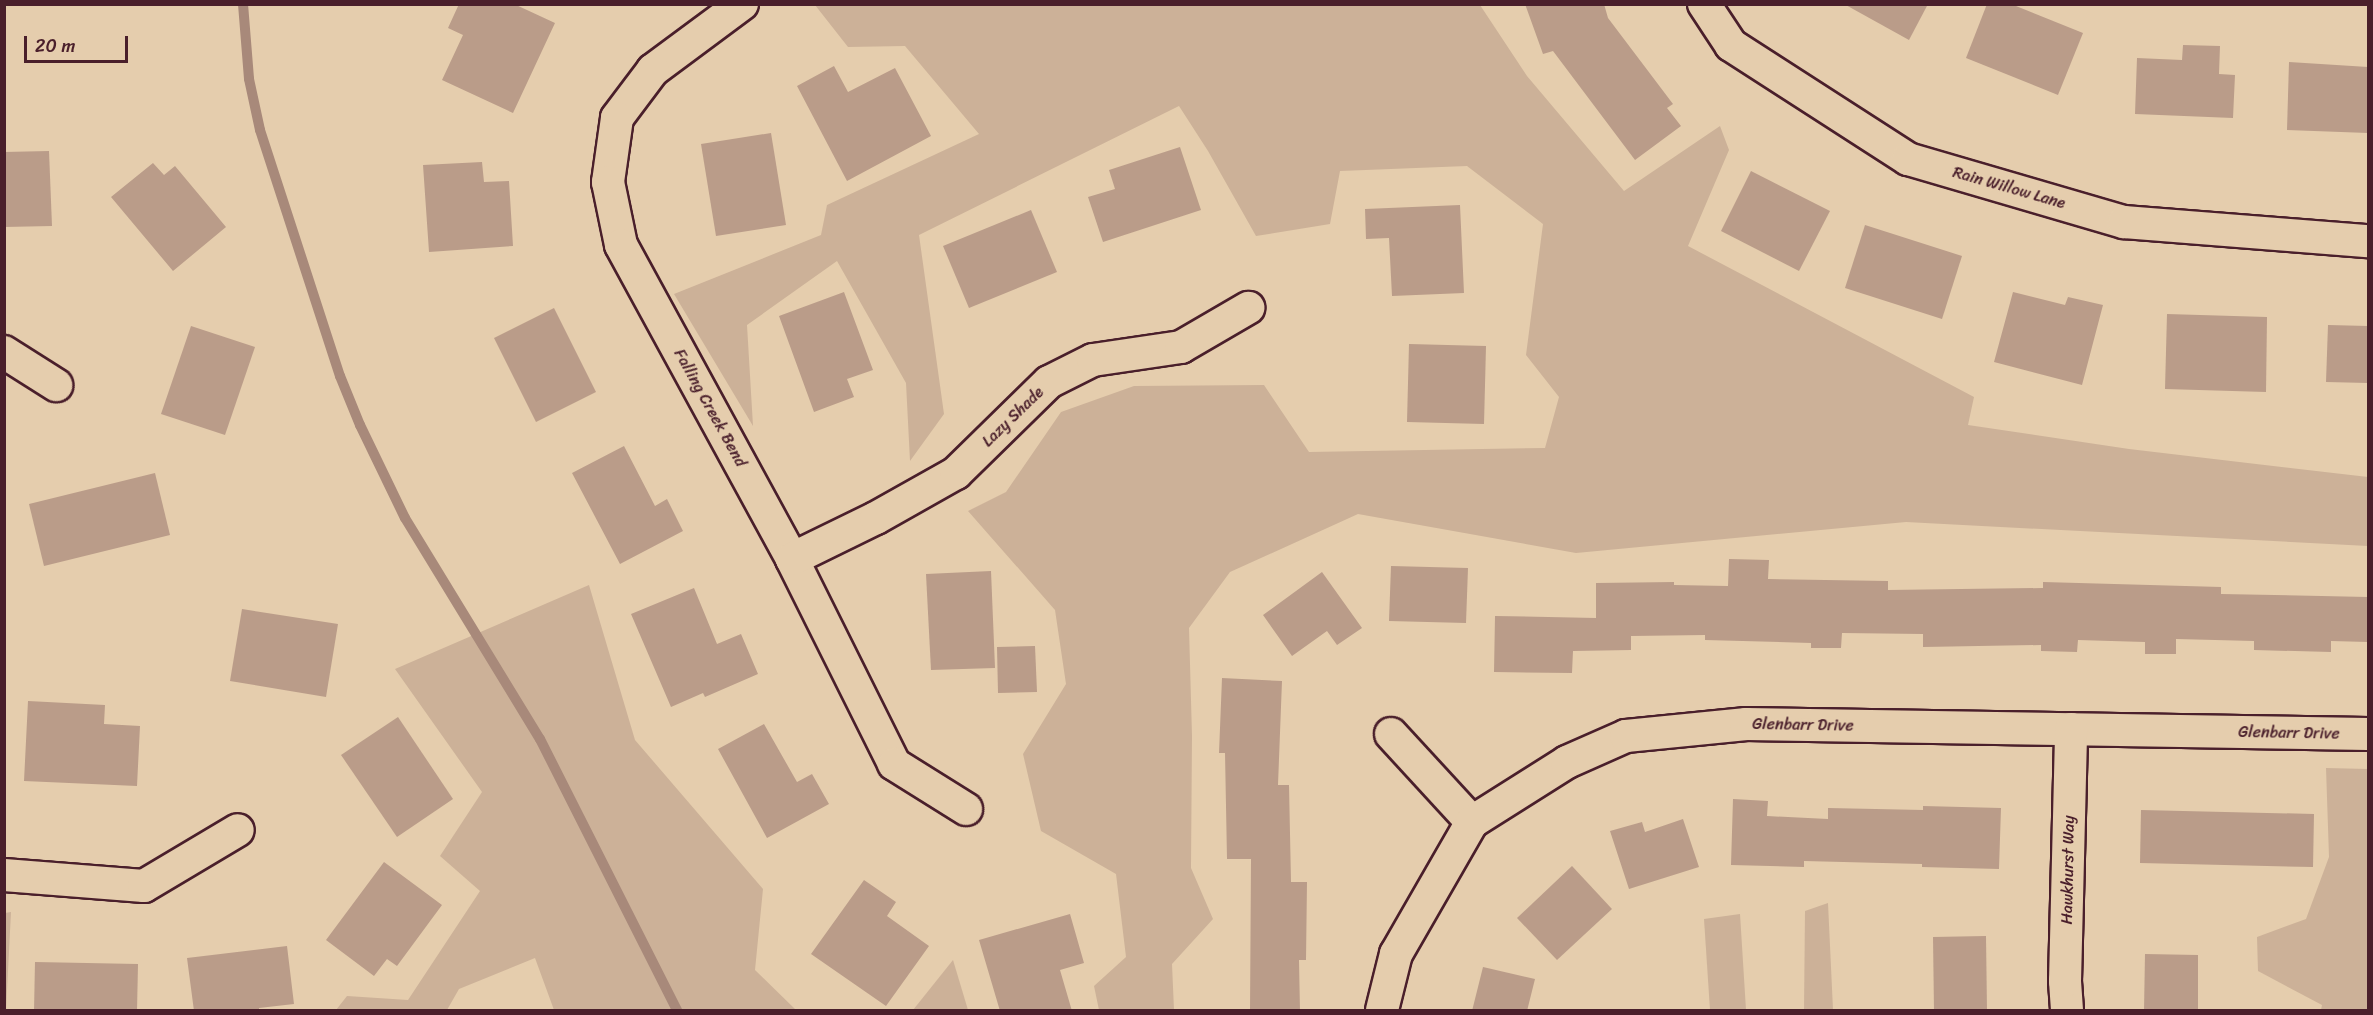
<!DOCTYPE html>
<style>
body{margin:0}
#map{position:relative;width:2373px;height:1015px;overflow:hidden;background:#e5cdad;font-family:Sriracha,sans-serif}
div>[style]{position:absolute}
.green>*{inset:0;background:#ccb198}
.stream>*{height:10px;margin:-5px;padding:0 5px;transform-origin:5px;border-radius:5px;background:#a8897a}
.building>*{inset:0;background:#ba9c89}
.roads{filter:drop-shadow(2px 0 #4a1f2b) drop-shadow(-2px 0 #4a1f2b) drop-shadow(0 2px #4a1f2b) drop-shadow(0 -2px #4a1f2b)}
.street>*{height:32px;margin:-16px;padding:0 16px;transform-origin:16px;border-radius:16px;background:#e5cdad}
span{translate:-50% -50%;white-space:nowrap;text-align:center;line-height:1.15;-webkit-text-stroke:4.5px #e5cdad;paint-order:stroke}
.street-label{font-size:16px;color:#4a1f2b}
.frame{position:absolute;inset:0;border:6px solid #4a1f2b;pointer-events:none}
.scale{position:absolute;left:24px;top:36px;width:104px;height:27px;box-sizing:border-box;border:3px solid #4a1f2b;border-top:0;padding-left:8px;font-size:18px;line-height:21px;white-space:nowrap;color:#4a1f2b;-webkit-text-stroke:4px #e5cdad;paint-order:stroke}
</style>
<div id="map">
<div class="green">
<i style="clip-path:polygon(815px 5px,1480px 5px,1527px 76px,1624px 191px,1720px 126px,1729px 150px,1688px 246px,1974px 397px,1968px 425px,2129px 449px,2368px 477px,2368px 546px,1906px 522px,1576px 553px,1358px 514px,1230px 572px,1189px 628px,1192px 736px,1191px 868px,1213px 919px,1172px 964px,1174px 1010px,1099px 1010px,1094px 986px,1126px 957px,1116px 874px,1041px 831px,1023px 754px,1066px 684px,1055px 610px,968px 511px,1006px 492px,1061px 412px,1134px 386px,1264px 385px,1309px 452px,1545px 448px,1559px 397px,1526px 355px,1543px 224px,1467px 166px,1340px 171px,1330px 224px,1256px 236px,1208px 151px,1179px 106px,919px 235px,944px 414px,910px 461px,906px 383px,837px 261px,747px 325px,753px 426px,674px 294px,821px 235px,827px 205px,979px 134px,905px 46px,848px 47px)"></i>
<i style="clip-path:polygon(589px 585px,635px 740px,763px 889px,755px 970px,796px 1010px,554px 1010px,535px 958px,459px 989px,447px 1010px,336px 1010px,347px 996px,408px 1000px,480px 891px,440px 856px,482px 792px,395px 669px)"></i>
<i style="clip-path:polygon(2326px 768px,2368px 769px,2368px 1010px,2321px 1010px,2322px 1005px,2258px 971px,2257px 937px,2306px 919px,2329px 857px)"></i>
<i style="clip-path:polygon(1828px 903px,1833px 1010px,1804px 1010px,1805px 911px)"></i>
<i style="clip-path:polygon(11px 912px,6px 1010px,5px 1010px,5px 913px)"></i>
<i style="clip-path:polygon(1740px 914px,1746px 1010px,1710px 1010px,1704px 919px)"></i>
<i style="clip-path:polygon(953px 960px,968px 1010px,913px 1010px)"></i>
</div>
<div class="stream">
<i style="left:243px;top:4px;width:75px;rotate:85.4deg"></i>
<i style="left:249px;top:79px;width:52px;rotate:77.8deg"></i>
<i style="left:260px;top:130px;width:259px;rotate:72deg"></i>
<i style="left:340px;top:376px;width:53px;rotate:67.8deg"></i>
<i style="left:360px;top:425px;width:103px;rotate:64.2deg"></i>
<i style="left:405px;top:518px;width:259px;rotate:58.6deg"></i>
<i style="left:540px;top:739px;width:304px;rotate:63.2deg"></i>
</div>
<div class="building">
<i style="clip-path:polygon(459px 4px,514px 4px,555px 23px,513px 113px,442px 80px,463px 35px,448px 28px)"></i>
<i style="clip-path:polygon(1525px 4px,1604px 4px,1608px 18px,1673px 104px,1667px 108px,1681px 126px,1635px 160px,1553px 51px,1543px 54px)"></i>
<i style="clip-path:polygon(1844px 4px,1928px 4px,1909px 40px)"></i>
<i style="clip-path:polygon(1987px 4px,2011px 4px,2083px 33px,2058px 95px,1966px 58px)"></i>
<i style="clip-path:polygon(2183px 45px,2220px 46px,2219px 74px,2235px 75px,2233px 118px,2135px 114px,2137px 58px,2182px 60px)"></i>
<i style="clip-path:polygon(2289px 62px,2368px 67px,2368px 133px,2287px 130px)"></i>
<i style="clip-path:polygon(834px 66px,848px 92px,895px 68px,931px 136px,847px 181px,797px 86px)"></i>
<i style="clip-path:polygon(771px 133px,786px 225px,716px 236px,701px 144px)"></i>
<i style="clip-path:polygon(1180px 147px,1201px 210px,1103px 242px,1088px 197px,1115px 189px,1109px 170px)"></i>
<i style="clip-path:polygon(49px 151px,52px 226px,4px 227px,4px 152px)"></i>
<i style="clip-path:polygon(482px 162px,484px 182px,509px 181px,513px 246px,429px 252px,423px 165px)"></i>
<i style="clip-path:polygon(153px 163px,164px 175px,175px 166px,226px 227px,173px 271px,111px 197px)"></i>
<i style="clip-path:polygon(1751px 171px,1830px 211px,1799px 271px,1721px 231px)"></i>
<i style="clip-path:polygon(1460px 205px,1464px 293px,1392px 296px,1389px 238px,1366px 239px,1365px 209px)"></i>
<i style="clip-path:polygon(1031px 210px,1057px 272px,969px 308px,943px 246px)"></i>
<i style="clip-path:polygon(1865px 225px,1962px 256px,1942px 319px,1845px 288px)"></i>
<i style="clip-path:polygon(844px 292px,873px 370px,847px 379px,854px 397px,814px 412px,779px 316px)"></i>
<i style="clip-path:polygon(2013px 292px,2065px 305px,2068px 297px,2103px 305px,2082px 385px,1994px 362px)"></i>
<i style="clip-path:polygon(554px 308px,596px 392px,536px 422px,494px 338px)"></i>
<i style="clip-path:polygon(2167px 314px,2267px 317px,2266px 392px,2165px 389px)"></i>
<i style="clip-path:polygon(2328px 325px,2368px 326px,2368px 383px,2326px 382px)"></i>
<i style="clip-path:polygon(191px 326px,255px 347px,225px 435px,161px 414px)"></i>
<i style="clip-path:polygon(1409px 344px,1486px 346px,1484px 424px,1407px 422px)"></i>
<i style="clip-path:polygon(624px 446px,655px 506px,667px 499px,683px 531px,620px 564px,572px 473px)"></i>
<i style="clip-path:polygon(155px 473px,170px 535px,44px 566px,29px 504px)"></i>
<i style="clip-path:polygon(1729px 559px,1769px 560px,1768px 579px,1888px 581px,1888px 590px,2043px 588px,2043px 582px,2221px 587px,2221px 594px,2368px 597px,2368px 642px,2331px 641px,2331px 652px,2254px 650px,2254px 641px,2176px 639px,2176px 654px,2145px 654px,2145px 642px,2078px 640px,2077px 652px,2041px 651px,2041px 645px,1923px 647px,1923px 634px,1842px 633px,1841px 648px,1811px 648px,1811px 643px,1705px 640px,1705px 635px,1631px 636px,1631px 650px,1573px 651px,1572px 673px,1494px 672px,1495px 616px,1596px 618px,1596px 583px,1674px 582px,1674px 585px,1728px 586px)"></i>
<i style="clip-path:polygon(1391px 566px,1468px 568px,1466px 623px,1389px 621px)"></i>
<i style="clip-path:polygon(991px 571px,995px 668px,931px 670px,926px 574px)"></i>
<i style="clip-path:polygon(1322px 572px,1362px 628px,1337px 645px,1327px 631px,1292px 656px,1263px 615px)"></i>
<i style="clip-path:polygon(694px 588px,717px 644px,741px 634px,758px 674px,705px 697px,703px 693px,671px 707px,631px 614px)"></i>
<i style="clip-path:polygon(242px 609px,338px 624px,326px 697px,230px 681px)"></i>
<i style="clip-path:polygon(1035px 646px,1037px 692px,998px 693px,997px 647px)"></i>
<i style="clip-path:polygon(1222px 678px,1282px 681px,1278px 785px,1289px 785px,1291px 882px,1307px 882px,1306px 960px,1299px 960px,1300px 1011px,1250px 1011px,1251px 859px,1227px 859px,1225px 753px,1219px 753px)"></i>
<i style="clip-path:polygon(28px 701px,105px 705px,104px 724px,140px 726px,137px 786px,24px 781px)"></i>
<i style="clip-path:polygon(398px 717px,453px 799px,397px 837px,341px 755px)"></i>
<i style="clip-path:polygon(764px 724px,797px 782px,812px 774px,829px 804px,767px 838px,718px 749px)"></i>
<i style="clip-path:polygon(1733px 799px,1768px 801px,1767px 816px,1828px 819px,1828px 808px,1923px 810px,1923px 806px,2001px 808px,1999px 869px,1922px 867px,1922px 864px,1804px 861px,1804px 867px,1731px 865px)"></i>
<i style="clip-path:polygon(2141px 810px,2314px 814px,2313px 867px,2140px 863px)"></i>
<i style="clip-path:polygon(1683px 819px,1699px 867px,1629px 889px,1610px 831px,1642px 822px,1645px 832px)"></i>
<i style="clip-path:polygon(384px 862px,442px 905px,397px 966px,387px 959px,374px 976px,326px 940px)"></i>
<i style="clip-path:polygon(1572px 866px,1612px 909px,1557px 960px,1517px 918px)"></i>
<i style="clip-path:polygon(864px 880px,896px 902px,887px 916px,929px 946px,886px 1006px,811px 954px)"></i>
<i style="clip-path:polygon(1070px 914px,1084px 963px,1060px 970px,1072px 1011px,1000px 1011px,979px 940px)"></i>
<i style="clip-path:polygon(1986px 936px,1987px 1011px,1934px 1011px,1933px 937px)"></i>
<i style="clip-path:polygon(287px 946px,294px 1004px,259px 1008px,259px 1011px,194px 1011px,187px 958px)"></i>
<i style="clip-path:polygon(2145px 954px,2198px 955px,2198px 1011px,2144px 1011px)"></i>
<i style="clip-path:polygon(35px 962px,138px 964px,137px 1011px,34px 1011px)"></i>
<i style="clip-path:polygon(1483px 967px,1535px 979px,1527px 1011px,1472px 1011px)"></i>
</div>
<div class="roads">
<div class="street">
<i style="left:742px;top:4px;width:111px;rotate:143.4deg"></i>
<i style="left:653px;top:70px;width:60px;rotate:126.9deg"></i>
<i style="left:617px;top:118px;width:65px;rotate:98deg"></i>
<i style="left:608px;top:182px;width:64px;rotate:78.3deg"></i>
<i style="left:621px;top:245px;width:358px;rotate:61.4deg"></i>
<i style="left:792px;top:559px;width:229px;rotate:63.5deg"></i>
<i style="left:894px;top:764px;width:85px;rotate:32deg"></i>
<i style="left:1704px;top:4px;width:49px;rotate:56.6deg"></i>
<i style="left:1731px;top:45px;width:211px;rotate:32.8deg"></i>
<i style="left:1908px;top:159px;width:225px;rotate:16.3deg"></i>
<i style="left:2124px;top:222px;width:245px;rotate:4.5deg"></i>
<i style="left:4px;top:352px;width:62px;rotate:32.4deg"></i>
<i style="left:792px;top:559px;width:93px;rotate:-26deg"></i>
<i style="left:876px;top:518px;width:92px;rotate:-29.4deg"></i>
<i style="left:956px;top:473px;width:130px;rotate:-44.4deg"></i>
<i style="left:1049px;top:382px;width:49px;rotate:-26.6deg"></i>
<i style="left:1093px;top:360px;width:89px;rotate:-8.4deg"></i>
<i style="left:1181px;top:347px;width:78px;rotate:-30.2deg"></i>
<i style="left:1391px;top:734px;width:120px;rotate:47.4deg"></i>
<i style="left:4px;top:875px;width:140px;rotate:4.5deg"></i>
<i style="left:144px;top:886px;width:109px;rotate:-30.8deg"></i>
<i style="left:1382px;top:1010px;width:58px;rotate:-76deg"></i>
<i style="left:1396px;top:954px;width:152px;rotate:-60.1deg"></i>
<i style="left:1472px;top:822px;width:112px;rotate:-32.3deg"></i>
<i style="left:1567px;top:762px;width:64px;rotate:-23.8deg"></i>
<i style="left:1626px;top:736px;width:121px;rotate:-5.7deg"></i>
<i style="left:1746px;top:724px;width:622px;rotate:0.92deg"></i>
<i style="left:2067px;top:1010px;width:29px;rotate:-94deg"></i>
<i style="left:2065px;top:981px;width:252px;rotate:-88.6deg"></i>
</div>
</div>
<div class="street-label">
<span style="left:2009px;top:188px;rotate:16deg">Rain Willow Lane</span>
<span style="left:710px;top:408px;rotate:61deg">Falling Creek Bend</span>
<span style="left:1013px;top:417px;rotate:-44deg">Lazy Shade</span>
<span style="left:1803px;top:725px;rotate:1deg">Glenbarr Drive</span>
<span style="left:2289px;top:733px;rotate:1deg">Glenbarr Drive</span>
<span style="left:2068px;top:870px;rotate:-89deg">Hawkhurst Way</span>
</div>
<div class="frame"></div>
<div class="scale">20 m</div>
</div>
